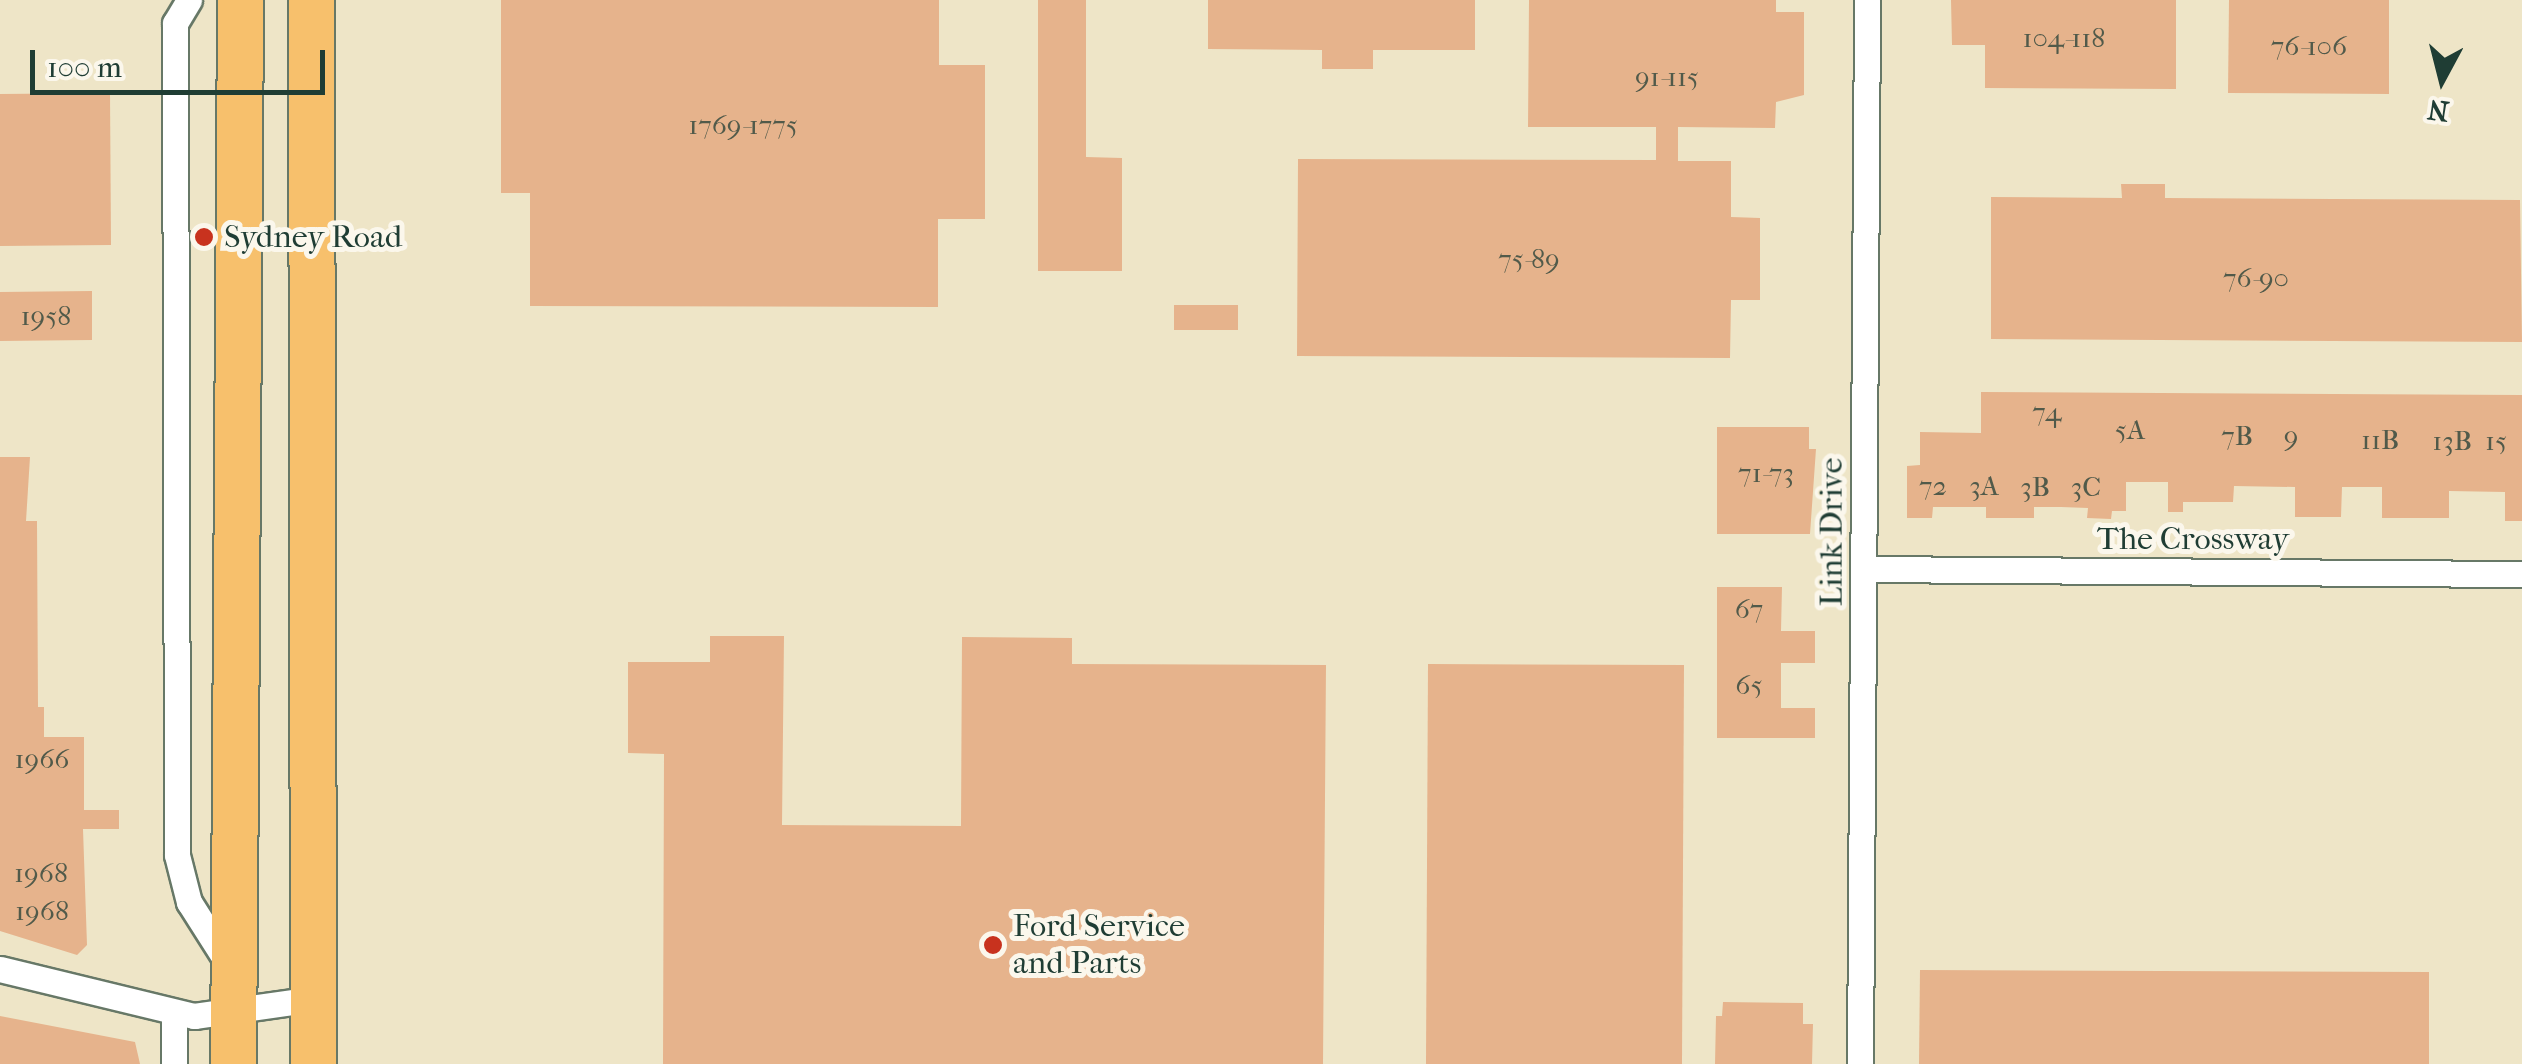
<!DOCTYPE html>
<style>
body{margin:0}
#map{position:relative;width:2522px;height:1064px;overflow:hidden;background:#eee5c7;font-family:"IM FELL French Canon",serif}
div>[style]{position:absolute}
.building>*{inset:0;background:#e6b38c}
.roads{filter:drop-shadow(2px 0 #677867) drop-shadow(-2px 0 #677867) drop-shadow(0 2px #677867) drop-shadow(0 -2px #677867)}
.street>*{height:25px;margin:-12.5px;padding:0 12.5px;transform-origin:12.5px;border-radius:12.5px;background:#fff}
.highway>*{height:45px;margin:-22.5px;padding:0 22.5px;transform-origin:22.5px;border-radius:22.5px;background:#f7c06c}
.dots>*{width:28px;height:28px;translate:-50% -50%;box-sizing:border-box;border:5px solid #fbf7ec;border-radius:50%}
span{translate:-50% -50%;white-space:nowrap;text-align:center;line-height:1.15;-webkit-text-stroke:10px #fbf7ec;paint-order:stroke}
.number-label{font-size:28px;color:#515a4a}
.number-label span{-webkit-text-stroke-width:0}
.poi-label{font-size:32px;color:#1f3d34}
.left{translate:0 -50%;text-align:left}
.street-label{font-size:32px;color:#1f3d34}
.north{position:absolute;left:2392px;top:30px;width:100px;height:100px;-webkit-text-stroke:8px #fbf7ec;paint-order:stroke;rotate:187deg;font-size:28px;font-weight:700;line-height:40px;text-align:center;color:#1f3d34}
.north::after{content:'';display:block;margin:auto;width:35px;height:45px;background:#1f3d34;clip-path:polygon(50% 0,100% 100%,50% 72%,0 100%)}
.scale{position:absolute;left:30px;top:50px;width:295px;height:45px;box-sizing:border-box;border:5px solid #1f3d34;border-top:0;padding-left:12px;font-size:30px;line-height:35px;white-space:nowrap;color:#1f3d34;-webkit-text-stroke:8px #fbf7ec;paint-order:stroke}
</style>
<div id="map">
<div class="building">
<i style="clip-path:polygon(501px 0,939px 0,939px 65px,985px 65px,985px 219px,938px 219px,938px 307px,530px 306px,530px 193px,501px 193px)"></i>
<i style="clip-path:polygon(1038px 0,1086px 0,1086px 157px,1122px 158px,1122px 271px,1038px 271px)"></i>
<i style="clip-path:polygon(1208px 0,1475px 0,1475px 50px,1373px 50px,1373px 69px,1322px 69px,1322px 50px,1208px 49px)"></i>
<i style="clip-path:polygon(1529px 0,1776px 0,1776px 12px,1804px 12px,1804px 95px,1776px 102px,1775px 128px,1678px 127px,1678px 161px,1731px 161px,1731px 217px,1760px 218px,1760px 300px,1731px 300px,1730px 358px,1297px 356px,1298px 159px,1656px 160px,1656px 127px,1528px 127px)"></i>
<i style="clip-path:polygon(1951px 0,2176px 0,2176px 89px,1985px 88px,1985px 45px,1952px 45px)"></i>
<i style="clip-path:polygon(2229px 0,2389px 0,2389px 94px,2228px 93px)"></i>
<i style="clip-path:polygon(110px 93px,111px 245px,0 246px,0 94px)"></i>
<i style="clip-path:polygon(2121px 184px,2165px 184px,2165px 198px,2520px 200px,2522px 342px,1991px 339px,1991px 197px,2122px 198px)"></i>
<i style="clip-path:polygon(92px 291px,92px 340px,0 341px,0 292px)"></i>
<i style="clip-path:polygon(1174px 305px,1238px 305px,1238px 330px,1174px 330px)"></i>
<i style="clip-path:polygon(1981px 392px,2522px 395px,2522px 521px,2505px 521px,2505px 492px,2449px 491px,2449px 518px,2382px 518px,2382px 487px,2342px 487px,2341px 517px,2295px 517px,2295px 487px,2234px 486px,2233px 502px,2183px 502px,2183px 512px,2168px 512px,2168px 482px,2126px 482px,2126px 511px,2112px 511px,2111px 519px,2087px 518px,2088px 508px,2061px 507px,2034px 507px,2034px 518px,1986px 518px,1986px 507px,1933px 507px,1932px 518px,1907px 518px,1907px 466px,1920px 465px,1920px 432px,1981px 433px)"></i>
<i style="clip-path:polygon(1717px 427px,1809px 427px,1809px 449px,1816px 449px,1810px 534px,1717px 534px)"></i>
<i style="clip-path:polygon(0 457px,30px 457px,26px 521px,37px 521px,38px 707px,44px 707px,44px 737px,84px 737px,84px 810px,119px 810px,119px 829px,83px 829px,87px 945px,77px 955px,0 931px)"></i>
<i style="clip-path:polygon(1717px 587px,1782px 587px,1781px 631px,1815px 631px,1815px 663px,1781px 663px,1781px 708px,1815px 708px,1815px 738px,1717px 738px)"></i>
<i style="clip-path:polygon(710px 636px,784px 636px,782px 825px,961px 826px,962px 637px,1072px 638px,1072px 664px,1326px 665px,1323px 1064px,663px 1064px,664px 754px,628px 753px,628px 662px,710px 662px)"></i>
<i style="clip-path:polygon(1428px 664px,1684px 665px,1682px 1064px,1426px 1064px)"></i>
<i style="clip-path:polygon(1920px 970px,2429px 972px,2429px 1064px,1919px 1064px)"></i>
<i style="clip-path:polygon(1723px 1002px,1803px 1003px,1803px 1024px,1813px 1024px,1812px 1064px,1715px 1064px,1716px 1016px,1722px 1016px)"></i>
<i style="clip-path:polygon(0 1016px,135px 1042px,140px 1064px,0 1064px)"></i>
</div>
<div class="roads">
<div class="street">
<i style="left:189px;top:0;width:27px;rotate:121deg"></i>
<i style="left:175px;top:23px;width:832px;rotate:89.86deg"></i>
<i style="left:177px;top:855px;width:49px;rotate:75.7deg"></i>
<i style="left:189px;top:902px;width:75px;rotate:57.6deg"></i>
<i style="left:1864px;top:569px;width:658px;rotate:0.44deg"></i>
<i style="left:0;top:969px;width:200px;rotate:13.6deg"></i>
<i style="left:194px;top:1016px;width:120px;rotate:-8.1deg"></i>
<i style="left:174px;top:1013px;width:51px;rotate:90deg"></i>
<i style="left:1860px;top:1064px;width:1064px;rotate:-89.62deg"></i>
</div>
<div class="highway">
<i style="left:311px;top:0;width:1064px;rotate:89.89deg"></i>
<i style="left:233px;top:1064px;width:1064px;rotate:-89.62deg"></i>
</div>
</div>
<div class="dots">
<i style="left:204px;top:237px;background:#c8321e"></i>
<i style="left:993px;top:945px;background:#c8321e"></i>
</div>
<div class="number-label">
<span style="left:2064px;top:38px">104-118</span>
<span style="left:2309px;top:46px">76-106</span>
<span style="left:1667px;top:77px">91-115</span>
<span style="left:743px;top:125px">1769-1775</span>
<span style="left:1529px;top:259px">75-89</span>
<span style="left:2256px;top:278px">76-90</span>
<span style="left:46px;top:316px">1958</span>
<span style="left:2047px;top:412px">74</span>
<span style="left:2130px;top:430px">5A</span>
<span style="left:2237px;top:436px">7B</span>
<span style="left:2291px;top:436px">9</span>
<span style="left:2380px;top:440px">11B</span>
<span style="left:2452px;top:441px">13B</span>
<span style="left:2496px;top:441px">15</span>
<span style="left:1766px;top:473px">71-73</span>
<span style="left:1933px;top:486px">72</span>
<span style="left:1984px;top:486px">3A</span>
<span style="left:2035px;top:487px">3B</span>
<span style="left:2086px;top:487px">3C</span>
<span style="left:1749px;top:609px">67</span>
<span style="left:1749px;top:685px">65</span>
<span style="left:42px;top:759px">1966</span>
<span style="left:41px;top:873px">1968</span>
<span style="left:42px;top:911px">1968</span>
</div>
<div class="poi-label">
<span class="left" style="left:224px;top:237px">Sydney Road</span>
<span class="left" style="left:1013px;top:945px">Ford Service<br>and Parts</span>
</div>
<div class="street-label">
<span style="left:1832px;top:532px;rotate:-90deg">Link Drive</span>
<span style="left:2193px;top:539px">The Crossway</span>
</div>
<div class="north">N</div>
<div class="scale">100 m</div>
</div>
